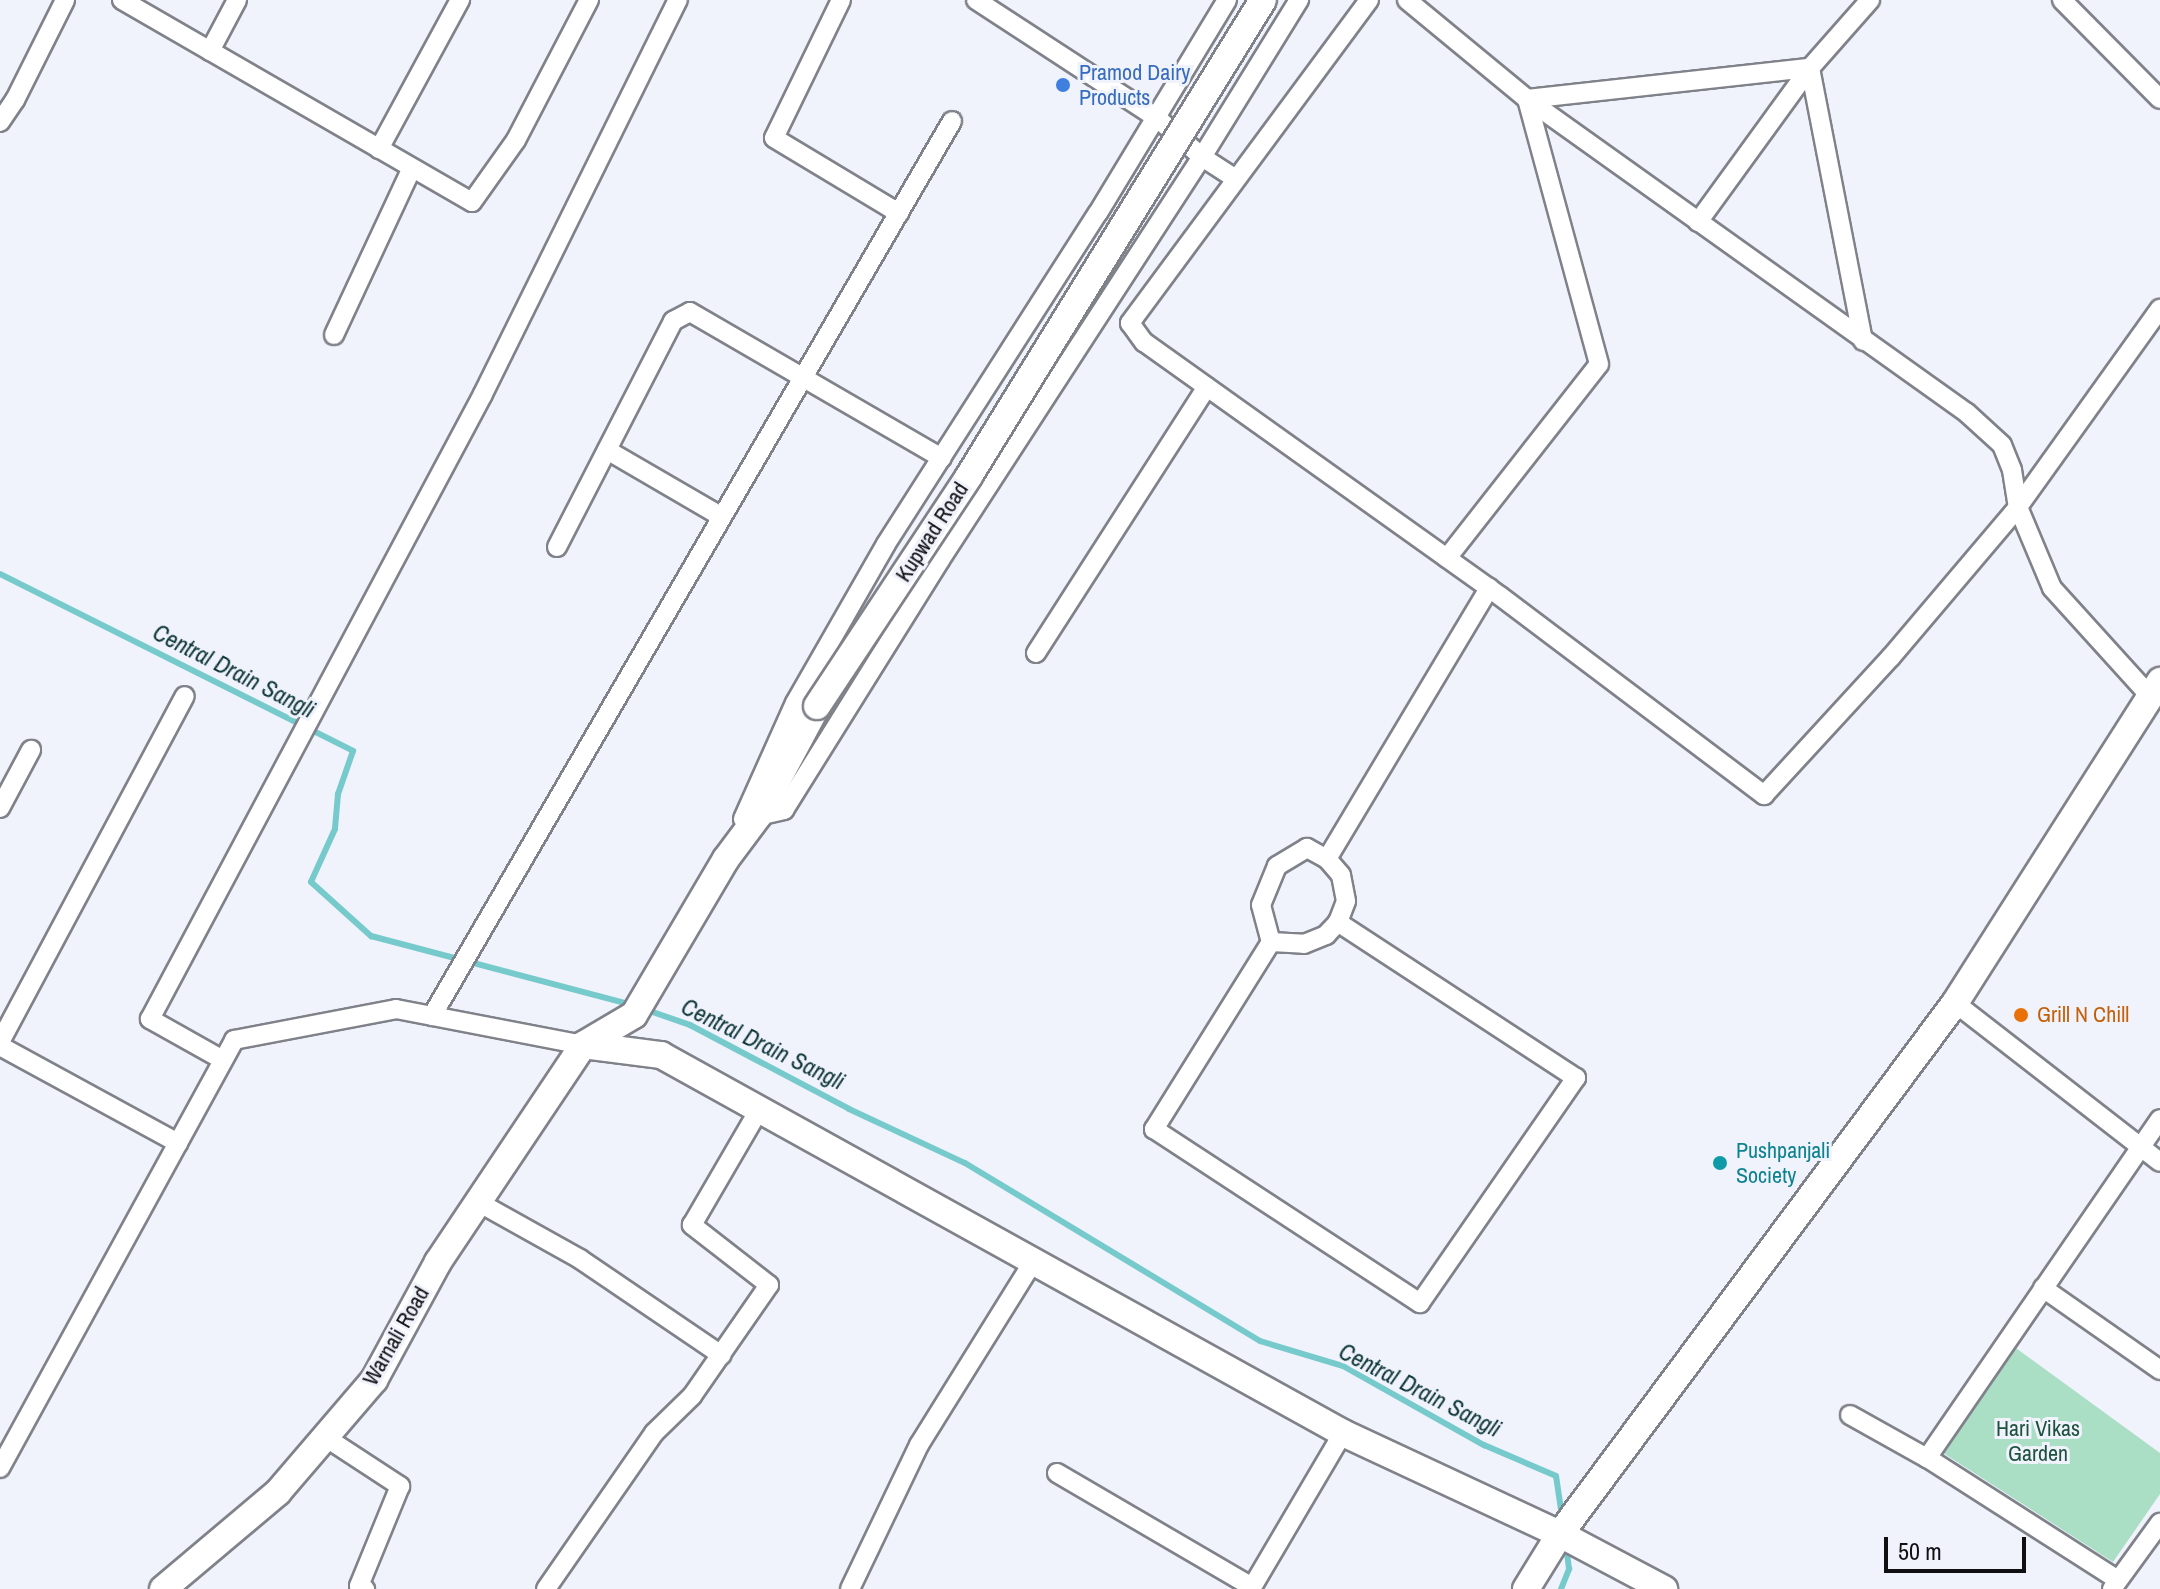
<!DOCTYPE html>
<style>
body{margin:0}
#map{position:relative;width:2160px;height:1589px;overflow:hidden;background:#f0f2fc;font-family:"Archivo Narrow",sans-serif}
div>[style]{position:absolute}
.green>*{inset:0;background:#abdfc5}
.stream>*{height:6px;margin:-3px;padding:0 3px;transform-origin:3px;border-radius:3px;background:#77cacb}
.roads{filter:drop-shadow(2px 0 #80828a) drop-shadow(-2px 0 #80828a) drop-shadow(0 2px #80828a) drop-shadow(0 -2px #80828a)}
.street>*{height:18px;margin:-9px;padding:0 9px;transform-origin:9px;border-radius:9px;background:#fff}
.secondary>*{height:26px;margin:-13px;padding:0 13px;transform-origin:13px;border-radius:13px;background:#fff}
.bridges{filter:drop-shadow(2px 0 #80828a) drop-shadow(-2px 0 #80828a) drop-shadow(0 2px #80828a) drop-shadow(0 -2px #80828a)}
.secondary-bridge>*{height:26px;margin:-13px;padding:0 13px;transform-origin:13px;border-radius:13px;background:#fff}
.dots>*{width:22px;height:22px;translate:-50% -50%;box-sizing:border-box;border:4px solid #f0f2fc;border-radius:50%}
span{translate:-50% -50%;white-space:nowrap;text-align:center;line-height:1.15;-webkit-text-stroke:6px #f0f2fc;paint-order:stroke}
.shop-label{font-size:22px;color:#366cbe}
.left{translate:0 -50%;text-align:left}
.street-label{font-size:22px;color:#101013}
.food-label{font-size:22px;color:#c56008}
.culture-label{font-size:22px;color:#0d838f}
.park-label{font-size:22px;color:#1e523c}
.water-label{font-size:24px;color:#0e3738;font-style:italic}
.scale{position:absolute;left:1884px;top:1537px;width:142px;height:36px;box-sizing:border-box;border:4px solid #101013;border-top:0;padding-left:10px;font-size:24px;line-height:28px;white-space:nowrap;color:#101013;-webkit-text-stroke:6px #f0f2fc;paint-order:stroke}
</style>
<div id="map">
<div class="green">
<i style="clip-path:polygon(2013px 1346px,2160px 1453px,2160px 1494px,2113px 1562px,1943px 1453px)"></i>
</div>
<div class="stream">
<i style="left:0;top:574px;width:395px;rotate:26.6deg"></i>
<i style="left:353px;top:751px;width:46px;rotate:109.2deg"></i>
<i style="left:338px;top:794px;width:35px;rotate:95deg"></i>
<i style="left:335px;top:829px;width:58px;rotate:114.4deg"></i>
<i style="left:311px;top:882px;width:81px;rotate:42deg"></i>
<i style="left:371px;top:936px;width:270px;rotate:14.8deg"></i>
<i style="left:647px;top:1010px;width:46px;rotate:19.2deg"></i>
<i style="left:690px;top:1025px;width:180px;rotate:27.8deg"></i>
<i style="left:849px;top:1109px;width:128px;rotate:25deg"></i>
<i style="left:965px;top:1163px;width:345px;rotate:31.1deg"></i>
<i style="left:1260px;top:1341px;width:87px;rotate:16.8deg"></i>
<i style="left:1343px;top:1366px;width:162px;rotate:29.3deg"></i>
<i style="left:1484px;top:1445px;width:78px;rotate:23.3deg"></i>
<i style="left:1556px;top:1476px;width:40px;rotate:81.5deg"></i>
<i style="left:1561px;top:1589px;width:22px;rotate:-68deg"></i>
<i style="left:1569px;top:1569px;width:23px;rotate:-97deg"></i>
</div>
<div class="roads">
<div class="street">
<i style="left:122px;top:0;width:404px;rotate:30deg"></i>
<i style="left:472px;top:202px;width:76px;rotate:-54.6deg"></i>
<i style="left:516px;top:140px;width:158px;rotate:-62.5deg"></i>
<i style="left:841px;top:0;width:153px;rotate:115.9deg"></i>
<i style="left:774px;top:138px;width:146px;rotate:31deg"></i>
<i style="left:976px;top:0;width:216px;rotate:33.1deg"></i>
<i style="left:1157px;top:118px;width:60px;rotate:40.9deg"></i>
<i style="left:1202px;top:157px;width:40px;rotate:32.9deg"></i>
<i style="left:1369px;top:0;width:402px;rotate:126.5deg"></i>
<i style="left:1130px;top:323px;width:24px;rotate:54deg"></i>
<i style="left:1144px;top:342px;width:437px;rotate:35.5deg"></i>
<i style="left:1500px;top:596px;width:331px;rotate:37deg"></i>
<i style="left:1764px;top:795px;width:188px;rotate:-47.4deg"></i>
<i style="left:1891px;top:657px;width:197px;rotate:-49.7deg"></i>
<i style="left:2018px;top:507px;width:244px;rotate:-54.4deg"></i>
<i style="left:1407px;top:0;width:156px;rotate:39.5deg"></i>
<i style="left:1527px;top:99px;width:541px;rotate:35.51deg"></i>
<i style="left:1967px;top:413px;width:47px;rotate:42.4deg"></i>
<i style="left:2002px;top:445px;width:27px;rotate:68deg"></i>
<i style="left:2012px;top:470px;width:37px;rotate:81deg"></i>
<i style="left:2018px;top:507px;width:88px;rotate:67.2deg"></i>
<i style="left:2052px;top:588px;width:144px;rotate:47.8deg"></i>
<i style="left:2149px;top:695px;width:13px;rotate:-51deg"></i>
<i style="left:2062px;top:0;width:139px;rotate:45.3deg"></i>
<i style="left:210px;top:51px;width:58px;rotate:-62.1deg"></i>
<i style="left:0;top:122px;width:27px;rotate:-56deg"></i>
<i style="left:15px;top:100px;width:112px;rotate:-63.4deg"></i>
<i style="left:379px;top:149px;width:170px;rotate:-61.5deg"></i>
<i style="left:1698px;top:222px;width:190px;rotate:-54deg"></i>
<i style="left:1810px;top:68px;width:91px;rotate:-48.6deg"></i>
<i style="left:334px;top:335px;width:184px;rotate:-65deg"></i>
<i style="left:607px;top:450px;width:133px;rotate:30.2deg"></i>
<i style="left:557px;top:547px;width:254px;rotate:-62.8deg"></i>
<i style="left:673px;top:321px;width:19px;rotate:-28deg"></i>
<i style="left:690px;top:312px;width:291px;rotate:30.1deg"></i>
<i style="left:1447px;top:558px;width:246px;rotate:-51.9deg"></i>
<i style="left:1599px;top:364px;width:275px;rotate:-105.2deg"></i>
<i style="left:1527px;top:99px;width:285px;rotate:-6.3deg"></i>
<i style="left:1810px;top:68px;width:278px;rotate:79deg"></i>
<i style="left:1036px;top:653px;width:316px;rotate:-57.3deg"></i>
<i style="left:0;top:808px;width:66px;rotate:-61.9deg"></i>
<i style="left:758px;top:816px;width:27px;rotate:-13deg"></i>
<i style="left:784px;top:810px;width:295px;rotate:-58deg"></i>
<i style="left:940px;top:560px;width:481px;rotate:-57deg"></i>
<i style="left:1202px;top:157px;width:185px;rotate:-58.3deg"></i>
<i style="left:743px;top:819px;width:127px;rotate:-65.9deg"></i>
<i style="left:795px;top:703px;width:183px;rotate:-60.2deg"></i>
<i style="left:886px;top:544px;width:393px;rotate:-57.4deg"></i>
<i style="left:1098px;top:213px;width:249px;rotate:-58.8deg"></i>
<i style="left:1327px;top:859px;width:23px;rotate:-151deg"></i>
<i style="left:1307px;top:848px;width:35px;rotate:149deg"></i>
<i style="left:1277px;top:866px;width:42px;rotate:112.3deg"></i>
<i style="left:1261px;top:905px;width:38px;rotate:75deg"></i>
<i style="left:1271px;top:942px;width:221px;rotate:122deg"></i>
<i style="left:1154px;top:1129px;width:318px;rotate:33.2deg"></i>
<i style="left:1420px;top:1303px;width:274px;rotate:-55.3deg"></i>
<i style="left:1576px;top:1078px;width:285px;rotate:-146.8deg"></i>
<i style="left:1338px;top:922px;width:22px;rotate:-69deg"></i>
<i style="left:1346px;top:901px;width:26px;rotate:-101deg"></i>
<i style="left:1341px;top:875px;width:21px;rotate:-131deg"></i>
<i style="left:1327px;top:859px;width:316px;rotate:-59.1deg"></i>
<i style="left:1271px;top:942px;width:33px;rotate:3deg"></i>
<i style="left:1304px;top:944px;width:24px;rotate:-22deg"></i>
<i style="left:1326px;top:935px;width:18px;rotate:-47deg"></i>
<i style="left:1955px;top:1003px;width:259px;rotate:37.8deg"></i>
<i style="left:432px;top:1016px;width:1035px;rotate:-59.84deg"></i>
<i style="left:0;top:1042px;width:392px;rotate:-61.9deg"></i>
<i style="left:0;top:1046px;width:203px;rotate:28.6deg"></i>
<i style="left:223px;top:1060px;width:84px;rotate:-150.7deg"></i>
<i style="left:150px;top:1019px;width:708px;rotate:-61.95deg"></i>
<i style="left:483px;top:394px;width:440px;rotate:-63.7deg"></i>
<i style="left:478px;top:1202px;width:117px;rotate:29.2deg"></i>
<i style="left:580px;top:1259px;width:171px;rotate:34.2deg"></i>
<i style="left:2043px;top:1288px;width:143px;rotate:35deg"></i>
<i style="left:1850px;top:1415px;width:88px;rotate:29.2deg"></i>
<i style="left:325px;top:1437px;width:90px;rotate:33.2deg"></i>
<i style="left:400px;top:1486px;width:108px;rotate:112.3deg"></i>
<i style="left:359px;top:1586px;width:7px;rotate:27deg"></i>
<i style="left:0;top:1468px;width:488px;rotate:-61.3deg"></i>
<i style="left:234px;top:1040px;width:165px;rotate:-10.8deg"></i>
<i style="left:396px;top:1009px;width:190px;rotate:10.9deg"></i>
<i style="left:1057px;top:1473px;width:226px;rotate:30.3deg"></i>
<i style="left:2118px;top:1580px;width:227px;rotate:-147.4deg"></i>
<i style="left:1927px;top:1458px;width:411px;rotate:-55.5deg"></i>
<i style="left:546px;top:1589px;width:190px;rotate:-55.3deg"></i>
<i style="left:654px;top:1433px;width:53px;rotate:-44.2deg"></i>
<i style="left:692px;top:1396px;width:135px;rotate:-55.3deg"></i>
<i style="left:769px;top:1285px;width:98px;rotate:-142.1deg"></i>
<i style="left:692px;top:1225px;width:133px;rotate:-59.8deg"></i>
<i style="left:850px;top:1589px;width:160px;rotate:-64.4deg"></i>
<i style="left:919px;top:1445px;width:218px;rotate:-58.1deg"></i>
<i style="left:1251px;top:1589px;width:181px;rotate:-59.5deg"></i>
<i style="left:2112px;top:1589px;width:82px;rotate:-54deg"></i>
</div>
<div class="secondary">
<i style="left:583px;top:1045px;width:79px;rotate:7.3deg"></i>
<i style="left:661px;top:1055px;width:780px;rotate:29deg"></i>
<i style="left:1343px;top:1433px;width:239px;rotate:25deg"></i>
<i style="left:1560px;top:1534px;width:118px;rotate:27.9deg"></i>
<i style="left:163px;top:1589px;width:150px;rotate:-40.1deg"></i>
<i style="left:278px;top:1492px;width:148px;rotate:-49.4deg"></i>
<i style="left:374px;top:1380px;width:134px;rotate:-61.5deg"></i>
<i style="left:438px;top:1262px;width:261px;rotate:-56.2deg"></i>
<i style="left:583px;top:1045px;width:59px;rotate:-30.5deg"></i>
<i style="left:634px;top:1015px;width:181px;rotate:-59.5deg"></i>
<i style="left:726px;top:859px;width:54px;rotate:-53.3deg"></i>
<i style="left:758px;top:816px;width:125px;rotate:-61.8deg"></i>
<i style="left:1526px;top:1589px;width:65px;rotate:-58.3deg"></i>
<i style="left:1560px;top:1534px;width:662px;rotate:-53.36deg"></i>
<i style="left:1955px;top:1003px;width:382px;rotate:-57.5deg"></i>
</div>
</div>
<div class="bridges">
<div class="secondary-bridge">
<i style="left:817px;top:706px;width:276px;rotate:-56.5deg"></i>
<i style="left:969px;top:476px;width:559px;rotate:-58.3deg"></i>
</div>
</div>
<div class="dots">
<i style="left:1063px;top:85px;background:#3f7fe0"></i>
<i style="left:2021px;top:1015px;background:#e8710a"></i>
<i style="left:1720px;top:1163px;background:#0f9aa8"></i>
</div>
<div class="shop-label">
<span class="left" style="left:1079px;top:85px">Pramod Dairy<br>Products</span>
</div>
<div class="street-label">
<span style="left:932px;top:532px;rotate:-57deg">Kupwad Road</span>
<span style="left:396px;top:1336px;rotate:-60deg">Warnali Road</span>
</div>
<div class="food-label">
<span class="left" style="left:2037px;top:1015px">Grill N Chill</span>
</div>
<div class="culture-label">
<span class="left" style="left:1736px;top:1163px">Pushpanjali<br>Society</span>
</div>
<div class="park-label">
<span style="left:2038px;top:1441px">Hari Vikas<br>Garden</span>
</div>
<div class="water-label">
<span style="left:234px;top:671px;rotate:27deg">Central Drain Sangli</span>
<span style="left:763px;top:1044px;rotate:26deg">Central Drain Sangli</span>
<span style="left:1420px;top:1390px;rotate:27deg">Central Drain Sangli</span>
</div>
<div class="scale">50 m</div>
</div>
